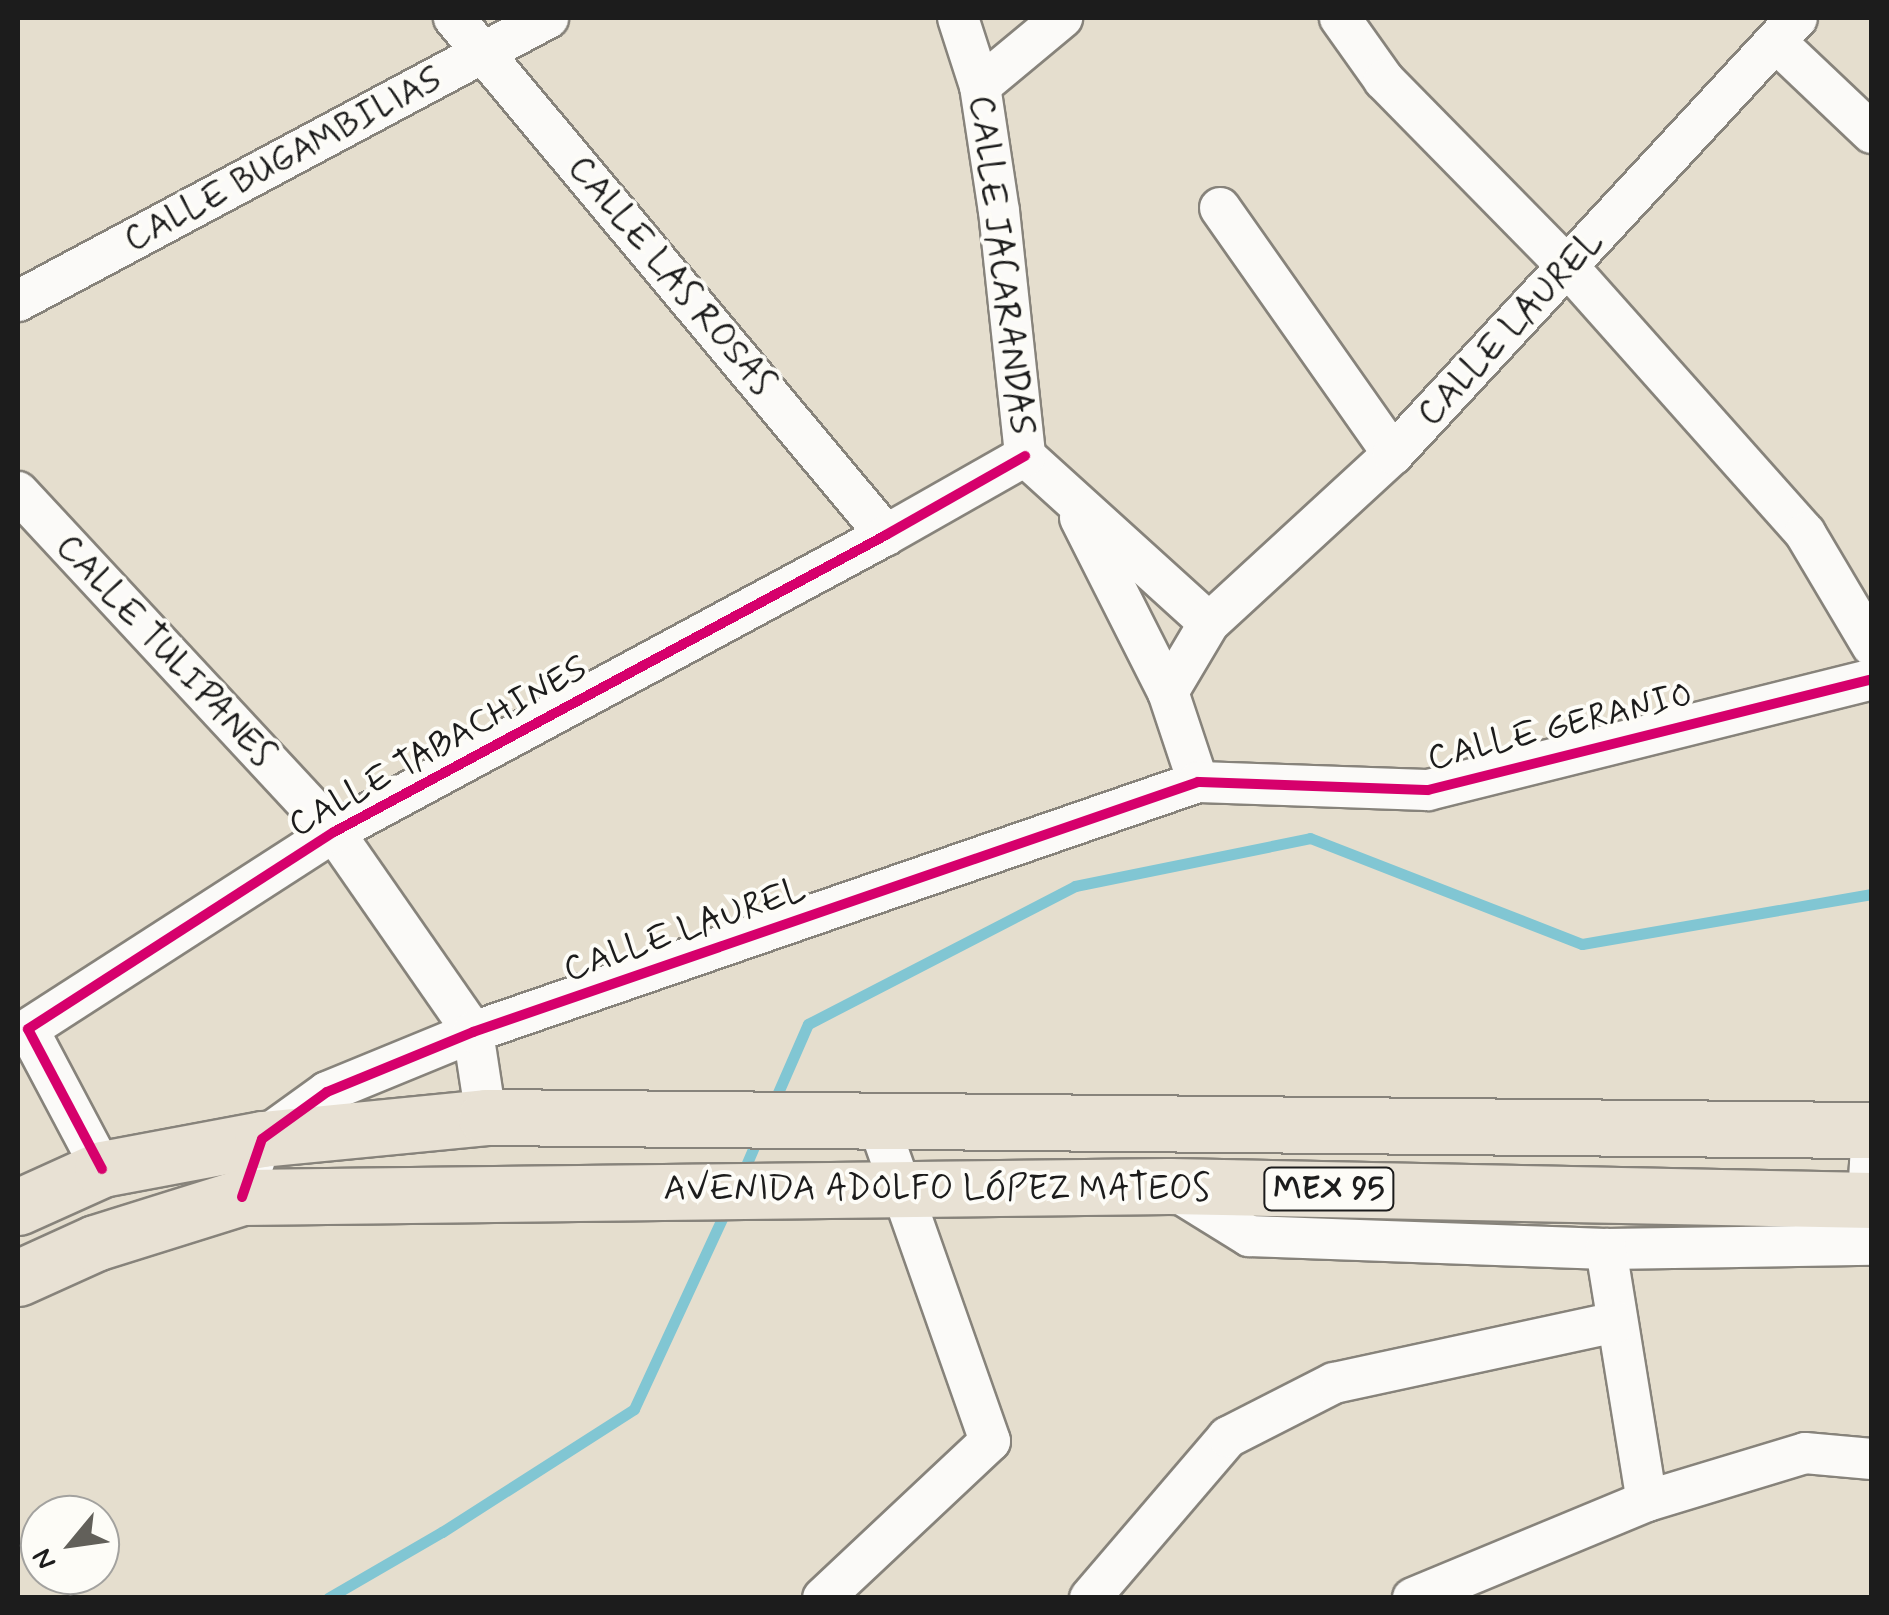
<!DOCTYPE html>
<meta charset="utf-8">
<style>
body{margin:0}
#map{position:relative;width:1889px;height:1615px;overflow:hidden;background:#e5dece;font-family:Mynerve,sans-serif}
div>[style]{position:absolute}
.stream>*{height:11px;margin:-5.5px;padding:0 5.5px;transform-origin:5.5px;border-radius:5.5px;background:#81c6d3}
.roads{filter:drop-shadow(2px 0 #87837b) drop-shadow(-2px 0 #87837b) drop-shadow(0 2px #87837b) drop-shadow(0 -2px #87837b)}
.minor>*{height:40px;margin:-20px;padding:0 20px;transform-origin:20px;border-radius:20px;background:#fbfaf8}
.primary>*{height:55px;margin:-27.5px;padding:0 27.5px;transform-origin:27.5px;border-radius:27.5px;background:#e8e1d4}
.cycleway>*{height:10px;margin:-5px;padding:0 5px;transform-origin:5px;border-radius:5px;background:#d6006c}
span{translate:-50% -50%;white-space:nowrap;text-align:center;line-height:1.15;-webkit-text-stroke:8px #fdfcf7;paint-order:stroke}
.shield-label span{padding:2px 8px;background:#fdfcf7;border:2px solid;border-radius:8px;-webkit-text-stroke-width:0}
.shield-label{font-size:32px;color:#1c1c1c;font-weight:700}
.street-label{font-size:35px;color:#1c1c1c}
.frame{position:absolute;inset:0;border:20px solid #1c1c1c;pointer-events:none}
.north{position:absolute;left:20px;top:1495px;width:100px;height:100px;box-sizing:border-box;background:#fdfcf7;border:2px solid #a3a29f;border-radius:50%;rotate:241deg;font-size:28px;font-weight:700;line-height:40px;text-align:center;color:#1c1c1c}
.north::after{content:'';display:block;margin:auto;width:35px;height:45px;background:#62605a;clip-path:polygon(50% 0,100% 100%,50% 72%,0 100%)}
</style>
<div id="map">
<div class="stream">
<i style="left:773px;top:1104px;width:87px;rotate:-66.4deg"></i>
<i style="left:808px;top:1024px;width:301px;rotate:-27.3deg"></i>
<i style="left:1075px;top:886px;width:240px;rotate:-11.5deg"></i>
<i style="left:1310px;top:838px;width:292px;rotate:21.3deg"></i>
<i style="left:1582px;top:944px;width:294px;rotate:-9.8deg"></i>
<i style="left:741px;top:1177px;width:46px;rotate:-66.8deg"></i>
<i style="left:328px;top:1598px;width:132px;rotate:-30.1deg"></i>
<i style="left:442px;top:1532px;width:228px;rotate:-32.6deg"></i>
<i style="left:634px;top:1409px;width:221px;rotate:-65.2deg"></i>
</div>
<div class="roads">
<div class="minor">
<i style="left:454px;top:18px;width:674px;rotate:50.12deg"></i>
<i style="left:958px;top:18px;width:71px;rotate:72.1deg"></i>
<i style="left:980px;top:86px;width:126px;rotate:81.4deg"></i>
<i style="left:999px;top:211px;width:246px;rotate:83.9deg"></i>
<i style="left:1025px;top:456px;width:248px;rotate:42.2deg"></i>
<i style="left:1340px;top:18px;width:76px;rotate:54.6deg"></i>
<i style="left:1384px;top:80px;width:264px;rotate:45.5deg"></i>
<i style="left:1569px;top:268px;width:355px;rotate:48.3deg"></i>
<i style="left:1805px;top:533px;width:131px;rotate:59.3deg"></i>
<i style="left:1776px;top:42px;width:132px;rotate:43.5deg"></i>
<i style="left:980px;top:86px;width:107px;rotate:-39.7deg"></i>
<i style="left:1220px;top:208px;width:301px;rotate:54.9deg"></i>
<i style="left:18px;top:301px;width:601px;rotate:-28.1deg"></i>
<i style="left:18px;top:492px;width:464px;rotate:47.1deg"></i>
<i style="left:334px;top:832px;width:244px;rotate:55.2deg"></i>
<i style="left:473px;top:1032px;width:86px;rotate:81.3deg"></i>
<i style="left:1080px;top:518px;width:195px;rotate:63.2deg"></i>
<i style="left:1198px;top:782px;width:95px;rotate:-108.4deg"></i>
<i style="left:1168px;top:692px;width:80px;rotate:-59.3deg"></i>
<i style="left:1209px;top:623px;width:250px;rotate:-42.6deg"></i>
<i style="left:1393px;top:454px;width:594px;rotate:-47.18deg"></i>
<i style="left:102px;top:1169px;width:158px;rotate:-117.9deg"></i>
<i style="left:28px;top:1029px;width:364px;rotate:-32.8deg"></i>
<i style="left:334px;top:832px;width:627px;rotate:-28.28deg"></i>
<i style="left:886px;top:535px;width:160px;rotate:-29.6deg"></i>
<i style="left:1170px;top:1187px;width:93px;rotate:31.8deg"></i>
<i style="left:1249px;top:1236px;width:357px;rotate:2.1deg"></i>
<i style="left:1606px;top:1249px;width:266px;rotate:-0.9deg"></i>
<i style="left:242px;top:1197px;width:61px;rotate:-71deg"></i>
<i style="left:262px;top:1139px;width:80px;rotate:-35.9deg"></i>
<i style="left:327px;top:1092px;width:158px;rotate:-22.3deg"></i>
<i style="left:473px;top:1032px;width:767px;rotate:-19.03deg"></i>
<i style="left:1198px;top:782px;width:230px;rotate:2deg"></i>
<i style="left:1428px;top:790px;width:458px;rotate:-14deg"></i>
<i style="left:1868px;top:1199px;width:71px;rotate:-86.8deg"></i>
<i style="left:1606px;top:1249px;width:255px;rotate:80.8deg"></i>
<i style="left:823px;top:1598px;width:229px;rotate:-43.2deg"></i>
<i style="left:990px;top:1441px;width:343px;rotate:-109.4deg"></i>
<i style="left:1090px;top:1598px;width:212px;rotate:-49.4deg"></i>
<i style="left:1228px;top:1437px;width:119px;rotate:-27deg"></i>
<i style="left:1334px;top:1383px;width:289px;rotate:-12.2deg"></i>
<i style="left:1413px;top:1598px;width:253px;rotate:-22.5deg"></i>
<i style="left:1647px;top:1501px;width:165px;rotate:-16.9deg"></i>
<i style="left:1805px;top:1453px;width:67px;rotate:5.1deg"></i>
</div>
<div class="primary">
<i style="left:18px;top:1207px;width:92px;rotate:-24.3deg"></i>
<i style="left:102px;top:1169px;width:163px;rotate:-10.6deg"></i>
<i style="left:262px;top:1139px;width:225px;rotate:-5.6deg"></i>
<i style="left:486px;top:1117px;width:1386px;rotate:0.54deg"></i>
<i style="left:18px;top:1278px;width:85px;rotate:-24.4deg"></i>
<i style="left:95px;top:1243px;width:154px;rotate:-17.4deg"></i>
<i style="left:242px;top:1197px;width:927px;rotate:-0.68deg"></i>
<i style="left:1169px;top:1186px;width:703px;rotate:1.14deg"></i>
</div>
</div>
<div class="cycleway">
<i style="left:102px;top:1169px;width:158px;rotate:-117.9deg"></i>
<i style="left:28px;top:1029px;width:364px;rotate:-32.8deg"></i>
<i style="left:334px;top:832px;width:627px;rotate:-28.28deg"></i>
<i style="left:886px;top:535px;width:160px;rotate:-29.6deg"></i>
<i style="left:242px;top:1197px;width:61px;rotate:-71deg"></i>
<i style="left:262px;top:1139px;width:80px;rotate:-35.9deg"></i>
<i style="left:327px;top:1092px;width:158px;rotate:-22.3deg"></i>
<i style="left:473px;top:1032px;width:767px;rotate:-19.03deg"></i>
<i style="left:1198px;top:782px;width:230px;rotate:2deg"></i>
<i style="left:1428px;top:790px;width:458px;rotate:-14deg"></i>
</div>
<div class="shield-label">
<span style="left:1329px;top:1189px">MEX 95</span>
</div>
<div class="street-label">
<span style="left:283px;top:160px;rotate:-28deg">CALLE BUGAMBILIAS</span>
<span style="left:1001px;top:265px;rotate:83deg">CALLE JACARANDAS</span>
<span style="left:671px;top:276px;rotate:50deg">CALLE LAS ROSAS</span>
<span style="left:1511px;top:328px;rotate:-47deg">CALLE LAUREL</span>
<span style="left:165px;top:651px;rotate:47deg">CALLE TULIPANES</span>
<span style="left:1560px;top:727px;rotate:-14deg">CALLE GERANIO</span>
<span style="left:438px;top:747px;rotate:-29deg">CALLE TABACHINES</span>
<span style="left:685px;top:930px;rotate:-19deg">CALLE LAUREL</span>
<span style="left:937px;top:1189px">AVENIDA ADOLFO LÓPEZ MATEOS</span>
</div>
<div class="frame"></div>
<div class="north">N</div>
</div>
